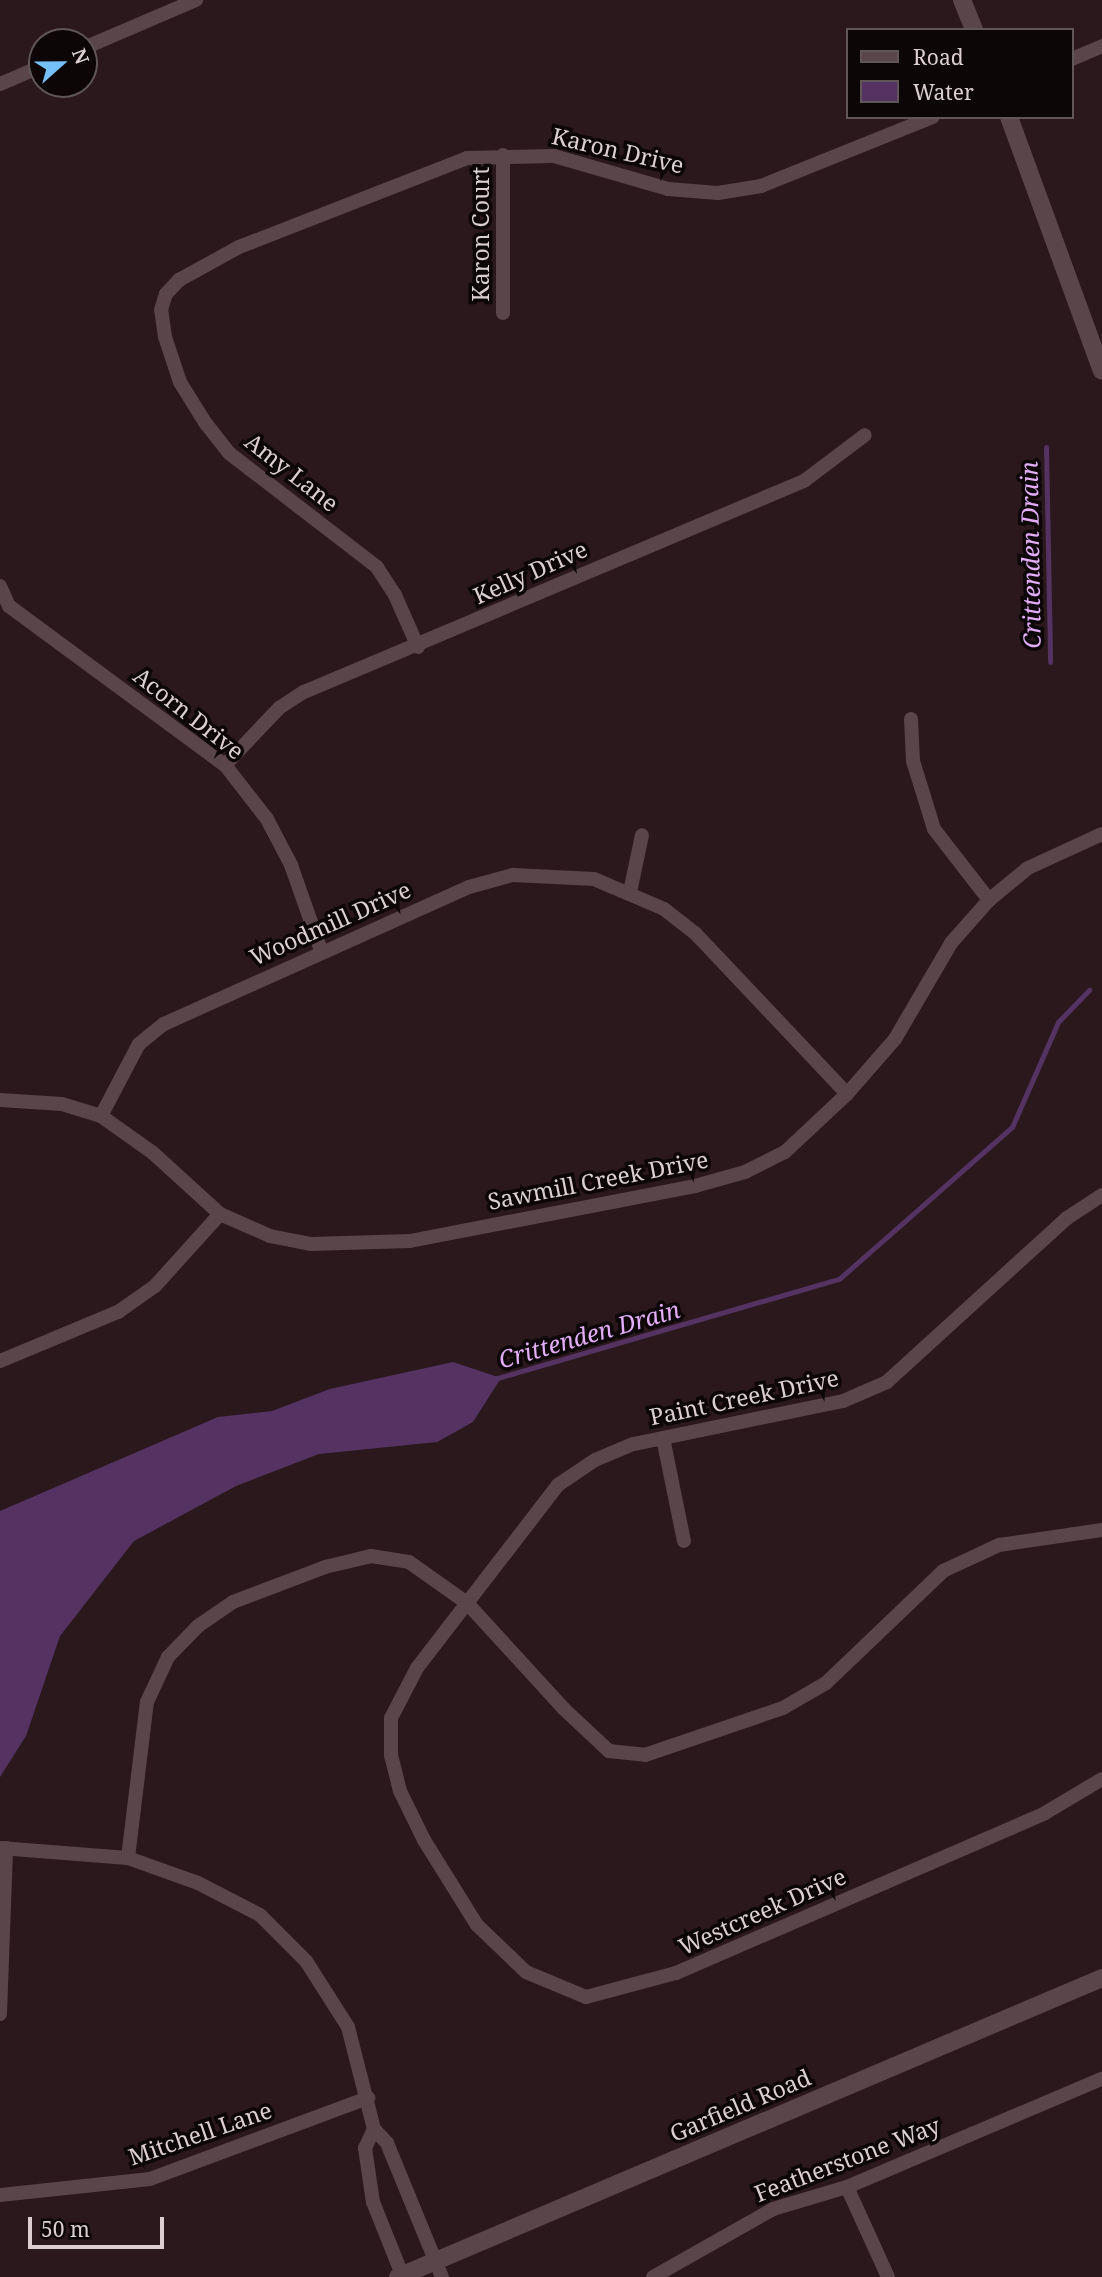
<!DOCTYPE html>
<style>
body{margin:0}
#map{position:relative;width:1102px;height:2277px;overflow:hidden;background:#2a181c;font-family:"Noto Serif",serif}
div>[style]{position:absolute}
.water>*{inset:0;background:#543363}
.stream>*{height:5px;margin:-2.5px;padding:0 2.5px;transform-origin:2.5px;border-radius:2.5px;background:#543363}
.minor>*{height:14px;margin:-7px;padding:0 7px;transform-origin:7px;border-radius:7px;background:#5a454a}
.tertiary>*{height:18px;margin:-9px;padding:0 9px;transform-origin:9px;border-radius:9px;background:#5a454a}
span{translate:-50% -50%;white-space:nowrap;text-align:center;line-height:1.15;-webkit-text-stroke:7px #0d0607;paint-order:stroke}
.street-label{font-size:23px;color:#dccfd2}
.water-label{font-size:24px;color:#e2aefb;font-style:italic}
.legend{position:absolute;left:846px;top:28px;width:228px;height:91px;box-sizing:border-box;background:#0d0607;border:2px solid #605658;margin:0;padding:9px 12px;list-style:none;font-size:21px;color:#dccfd2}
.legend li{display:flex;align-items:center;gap:14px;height:35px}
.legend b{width:35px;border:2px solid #605658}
.north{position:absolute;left:28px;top:28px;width:70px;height:70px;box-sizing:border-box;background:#0d0607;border:2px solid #605658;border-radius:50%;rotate:69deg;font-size:19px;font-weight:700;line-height:28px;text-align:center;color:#dccfd2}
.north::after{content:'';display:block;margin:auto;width:24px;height:32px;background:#75c0f6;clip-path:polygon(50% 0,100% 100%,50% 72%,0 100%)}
.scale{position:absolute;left:28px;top:2217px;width:136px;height:32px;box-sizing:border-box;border:4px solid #dccfd2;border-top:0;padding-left:9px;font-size:21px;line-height:24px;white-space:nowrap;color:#dccfd2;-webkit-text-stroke:5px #0d0607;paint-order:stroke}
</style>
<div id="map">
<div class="water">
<i style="clip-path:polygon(453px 1362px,501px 1378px,473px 1422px,437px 1442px,319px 1454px,236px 1486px,134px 1541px,60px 1636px,26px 1736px,0 1777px,0 1511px,218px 1417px,272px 1411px,330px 1389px)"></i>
</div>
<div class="stream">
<i style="left:1046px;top:447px;width:215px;rotate:88.9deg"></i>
<i style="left:494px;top:1379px;width:359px;rotate:-16.2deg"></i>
<i style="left:839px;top:1279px;width:230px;rotate:-41.3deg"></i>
<i style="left:1012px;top:1127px;width:115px;rotate:-66.3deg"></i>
<i style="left:1058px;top:1022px;width:45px;rotate:-45.9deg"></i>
</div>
<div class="minor">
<i style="left:84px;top:48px;width:122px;rotate:-23.2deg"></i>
<i style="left:1072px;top:59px;width:33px;rotate:-23deg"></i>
<i style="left:0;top:84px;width:46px;rotate:-23.2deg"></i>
<i style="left:503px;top:155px;width:158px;rotate:90deg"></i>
<i style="left:0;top:586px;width:22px;rotate:66deg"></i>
<i style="left:9px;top:606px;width:268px;rotate:36.4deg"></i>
<i style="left:225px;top:765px;width:68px;rotate:52.1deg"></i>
<i style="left:267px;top:819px;width:52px;rotate:62.4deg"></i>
<i style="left:291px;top:865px;width:93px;rotate:70.6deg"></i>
<i style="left:418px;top:647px;width:57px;rotate:-113.9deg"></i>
<i style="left:395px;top:595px;width:33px;rotate:-123deg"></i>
<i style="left:377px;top:567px;width:187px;rotate:-142.4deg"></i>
<i style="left:229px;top:453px;width:37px;rotate:-128deg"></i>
<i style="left:206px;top:424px;width:49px;rotate:-121.8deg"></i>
<i style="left:180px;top:382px;width:47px;rotate:-108.4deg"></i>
<i style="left:165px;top:337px;width:27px;rotate:-98deg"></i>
<i style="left:161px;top:310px;width:17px;rotate:-73deg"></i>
<i style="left:166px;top:294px;width:19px;rotate:-47deg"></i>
<i style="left:179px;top:280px;width:68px;rotate:-28.8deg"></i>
<i style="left:239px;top:247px;width:245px;rotate:-21.3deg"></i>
<i style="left:467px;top:158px;width:87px;rotate:-1.3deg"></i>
<i style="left:554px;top:156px;width:119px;rotate:16.1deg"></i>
<i style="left:668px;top:189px;width:50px;rotate:4.6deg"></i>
<i style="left:718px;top:193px;width:44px;rotate:-9.2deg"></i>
<i style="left:761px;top:186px;width:185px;rotate:-21.9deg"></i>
<i style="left:911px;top:719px;width:42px;rotate:87.3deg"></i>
<i style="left:913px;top:761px;width:71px;rotate:72.8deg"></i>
<i style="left:934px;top:829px;width:90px;rotate:52.2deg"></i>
<i style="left:225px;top:765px;width:79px;rotate:-46.5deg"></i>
<i style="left:279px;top:708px;width:30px;rotate:-33deg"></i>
<i style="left:304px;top:692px;width:543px;rotate:-22.88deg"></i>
<i style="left:804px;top:481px;width:76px;rotate:-37deg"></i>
<i style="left:630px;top:892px;width:58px;rotate:-78.1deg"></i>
<i style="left:0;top:1100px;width:62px;rotate:3.7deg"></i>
<i style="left:62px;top:1104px;width:41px;rotate:17.1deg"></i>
<i style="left:101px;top:1116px;width:64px;rotate:35.4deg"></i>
<i style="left:153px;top:1153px;width:91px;rotate:42.3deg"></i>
<i style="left:220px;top:1214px;width:55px;rotate:23.7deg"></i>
<i style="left:270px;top:1236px;width:42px;rotate:11deg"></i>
<i style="left:311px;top:1244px;width:99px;rotate:-1.7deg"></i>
<i style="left:410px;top:1241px;width:290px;rotate:-10.9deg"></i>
<i style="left:695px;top:1186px;width:52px;rotate:-15.6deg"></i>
<i style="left:745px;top:1172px;width:45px;rotate:-26.6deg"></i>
<i style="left:785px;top:1152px;width:85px;rotate:-43.1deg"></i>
<i style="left:847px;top:1094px;width:73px;rotate:-48.9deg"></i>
<i style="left:895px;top:1039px;width:111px;rotate:-59.7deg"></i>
<i style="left:951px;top:943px;width:57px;rotate:-48.5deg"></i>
<i style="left:989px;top:900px;width:50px;rotate:-39.4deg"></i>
<i style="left:1028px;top:868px;width:81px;rotate:-24.7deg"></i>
<i style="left:101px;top:1116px;width:81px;rotate:-62.2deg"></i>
<i style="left:139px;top:1044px;width:32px;rotate:-39deg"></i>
<i style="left:164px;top:1024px;width:334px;rotate:-24.2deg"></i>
<i style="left:469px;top:887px;width:46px;rotate:-15.3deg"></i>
<i style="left:513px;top:875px;width:81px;rotate:2.8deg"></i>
<i style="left:594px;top:879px;width:76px;rotate:23.2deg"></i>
<i style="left:664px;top:909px;width:39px;rotate:38deg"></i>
<i style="left:695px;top:933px;width:221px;rotate:46.6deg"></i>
<i style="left:1102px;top:1195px;width:42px;rotate:146.7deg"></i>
<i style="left:1067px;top:1218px;width:244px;rotate:137.7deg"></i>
<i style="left:887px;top:1382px;width:48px;rotate:156.6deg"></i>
<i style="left:843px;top:1401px;width:214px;rotate:168.4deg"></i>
<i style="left:633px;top:1444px;width:41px;rotate:157.2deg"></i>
<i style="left:595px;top:1460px;width:45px;rotate:146deg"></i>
<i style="left:558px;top:1485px;width:149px;rotate:127.6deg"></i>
<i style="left:467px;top:1603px;width:144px;rotate:47.5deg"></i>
<i style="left:564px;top:1709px;width:62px;rotate:43deg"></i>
<i style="left:609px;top:1751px;width:36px;rotate:6deg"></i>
<i style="left:645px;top:1755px;width:146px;rotate:-18.8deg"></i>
<i style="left:783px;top:1708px;width:50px;rotate:-30.2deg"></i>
<i style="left:826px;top:1683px;width:162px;rotate:-43.7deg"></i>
<i style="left:943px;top:1571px;width:62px;rotate:-24.9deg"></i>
<i style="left:999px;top:1545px;width:104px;rotate:-8.3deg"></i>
<i style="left:0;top:1361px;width:128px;rotate:-22.6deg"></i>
<i style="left:118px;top:1312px;width:45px;rotate:-35.1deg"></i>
<i style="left:155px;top:1286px;width:97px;rotate:-47.9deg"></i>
<i style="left:663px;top:1438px;width:105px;rotate:78.5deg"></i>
<i style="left:0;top:1848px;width:128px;rotate:4.5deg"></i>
<i style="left:128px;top:1858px;width:74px;rotate:19.7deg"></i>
<i style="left:198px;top:1883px;width:70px;rotate:27.3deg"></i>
<i style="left:260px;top:1915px;width:65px;rotate:45deg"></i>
<i style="left:306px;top:1961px;width:78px;rotate:57.5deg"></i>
<i style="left:348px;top:2027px;width:105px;rotate:75.7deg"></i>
<i style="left:374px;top:2129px;width:19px;rotate:47deg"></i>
<i style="left:387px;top:2143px;width:145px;rotate:67.7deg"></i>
<i style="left:128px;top:1858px;width:157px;rotate:-83.1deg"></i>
<i style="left:147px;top:1702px;width:50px;rotate:-65deg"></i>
<i style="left:168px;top:1657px;width:43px;rotate:-45.9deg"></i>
<i style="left:198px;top:1626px;width:42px;rotate:-34.4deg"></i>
<i style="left:233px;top:1602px;width:98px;rotate:-20.8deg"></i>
<i style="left:325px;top:1567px;width:47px;rotate:-13.4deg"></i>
<i style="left:371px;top:1556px;width:38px;rotate:9deg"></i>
<i style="left:409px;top:1562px;width:71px;rotate:35.3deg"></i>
<i style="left:467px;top:1603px;width:82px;rotate:127.6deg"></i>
<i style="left:417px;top:1668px;width:56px;rotate:117.5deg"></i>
<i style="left:391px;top:1718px;width:37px;rotate:90deg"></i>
<i style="left:391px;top:1755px;width:37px;rotate:76deg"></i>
<i style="left:400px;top:1791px;width:55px;rotate:63.9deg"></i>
<i style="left:424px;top:1840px;width:100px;rotate:58.1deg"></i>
<i style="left:477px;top:1925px;width:68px;rotate:43.8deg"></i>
<i style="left:526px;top:1972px;width:65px;rotate:22.6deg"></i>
<i style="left:586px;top:1997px;width:93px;rotate:-14.9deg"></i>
<i style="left:676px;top:1973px;width:402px;rotate:-23.4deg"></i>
<i style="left:1045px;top:1813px;width:66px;rotate:-30.8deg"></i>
<i style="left:0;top:2014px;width:166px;rotate:-87.9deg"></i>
<i style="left:374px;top:2129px;width:21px;rotate:115deg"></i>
<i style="left:365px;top:2148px;width:55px;rotate:81.6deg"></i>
<i style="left:373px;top:2202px;width:81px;rotate:68.2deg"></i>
<i style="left:847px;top:2187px;width:99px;rotate:65.5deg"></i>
<i style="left:0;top:2195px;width:151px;rotate:-6.1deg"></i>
<i style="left:150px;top:2179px;width:233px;rotate:-20.4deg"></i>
<i style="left:653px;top:2277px;width:138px;rotate:-29.5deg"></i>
<i style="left:773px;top:2209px;width:77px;rotate:-16.6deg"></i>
<i style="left:847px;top:2187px;width:277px;rotate:-23deg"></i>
</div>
<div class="tertiary">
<i style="left:962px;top:0;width:32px;rotate:68deg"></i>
<i style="left:1009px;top:117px;width:270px;rotate:69.9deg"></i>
<i style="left:398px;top:2277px;width:765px;rotate:-23.01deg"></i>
</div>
<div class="street-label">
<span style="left:618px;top:150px;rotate:13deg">Karon Drive</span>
<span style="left:480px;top:234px;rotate:-90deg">Karon Court</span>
<span style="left:292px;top:472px;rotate:38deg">Amy Lane</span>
<span style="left:530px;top:572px;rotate:-24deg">Kelly Drive</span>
<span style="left:189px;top:713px;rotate:38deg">Acorn Drive</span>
<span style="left:330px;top:923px;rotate:-24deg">Woodmill Drive</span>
<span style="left:598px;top:1180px;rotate:-11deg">Sawmill Creek Drive</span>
<span style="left:744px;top:1397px;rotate:-12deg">Paint Creek Drive</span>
<span style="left:762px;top:1911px;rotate:-24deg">Westcreek Drive</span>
<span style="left:740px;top:2105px;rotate:-23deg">Garfield Road</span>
<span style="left:200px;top:2133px;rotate:-19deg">Mitchell Lane</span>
<span style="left:847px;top:2159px;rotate:-21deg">Featherstone Way</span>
</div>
<div class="water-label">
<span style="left:1030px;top:555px;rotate:-91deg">Crittenden Drain</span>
<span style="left:589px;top:1334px;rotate:-16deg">Crittenden Drain</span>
</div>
<ul class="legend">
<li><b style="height:9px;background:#5a454a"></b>Road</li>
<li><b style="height:19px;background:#543363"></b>Water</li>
</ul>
<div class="north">N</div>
<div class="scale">50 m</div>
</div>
